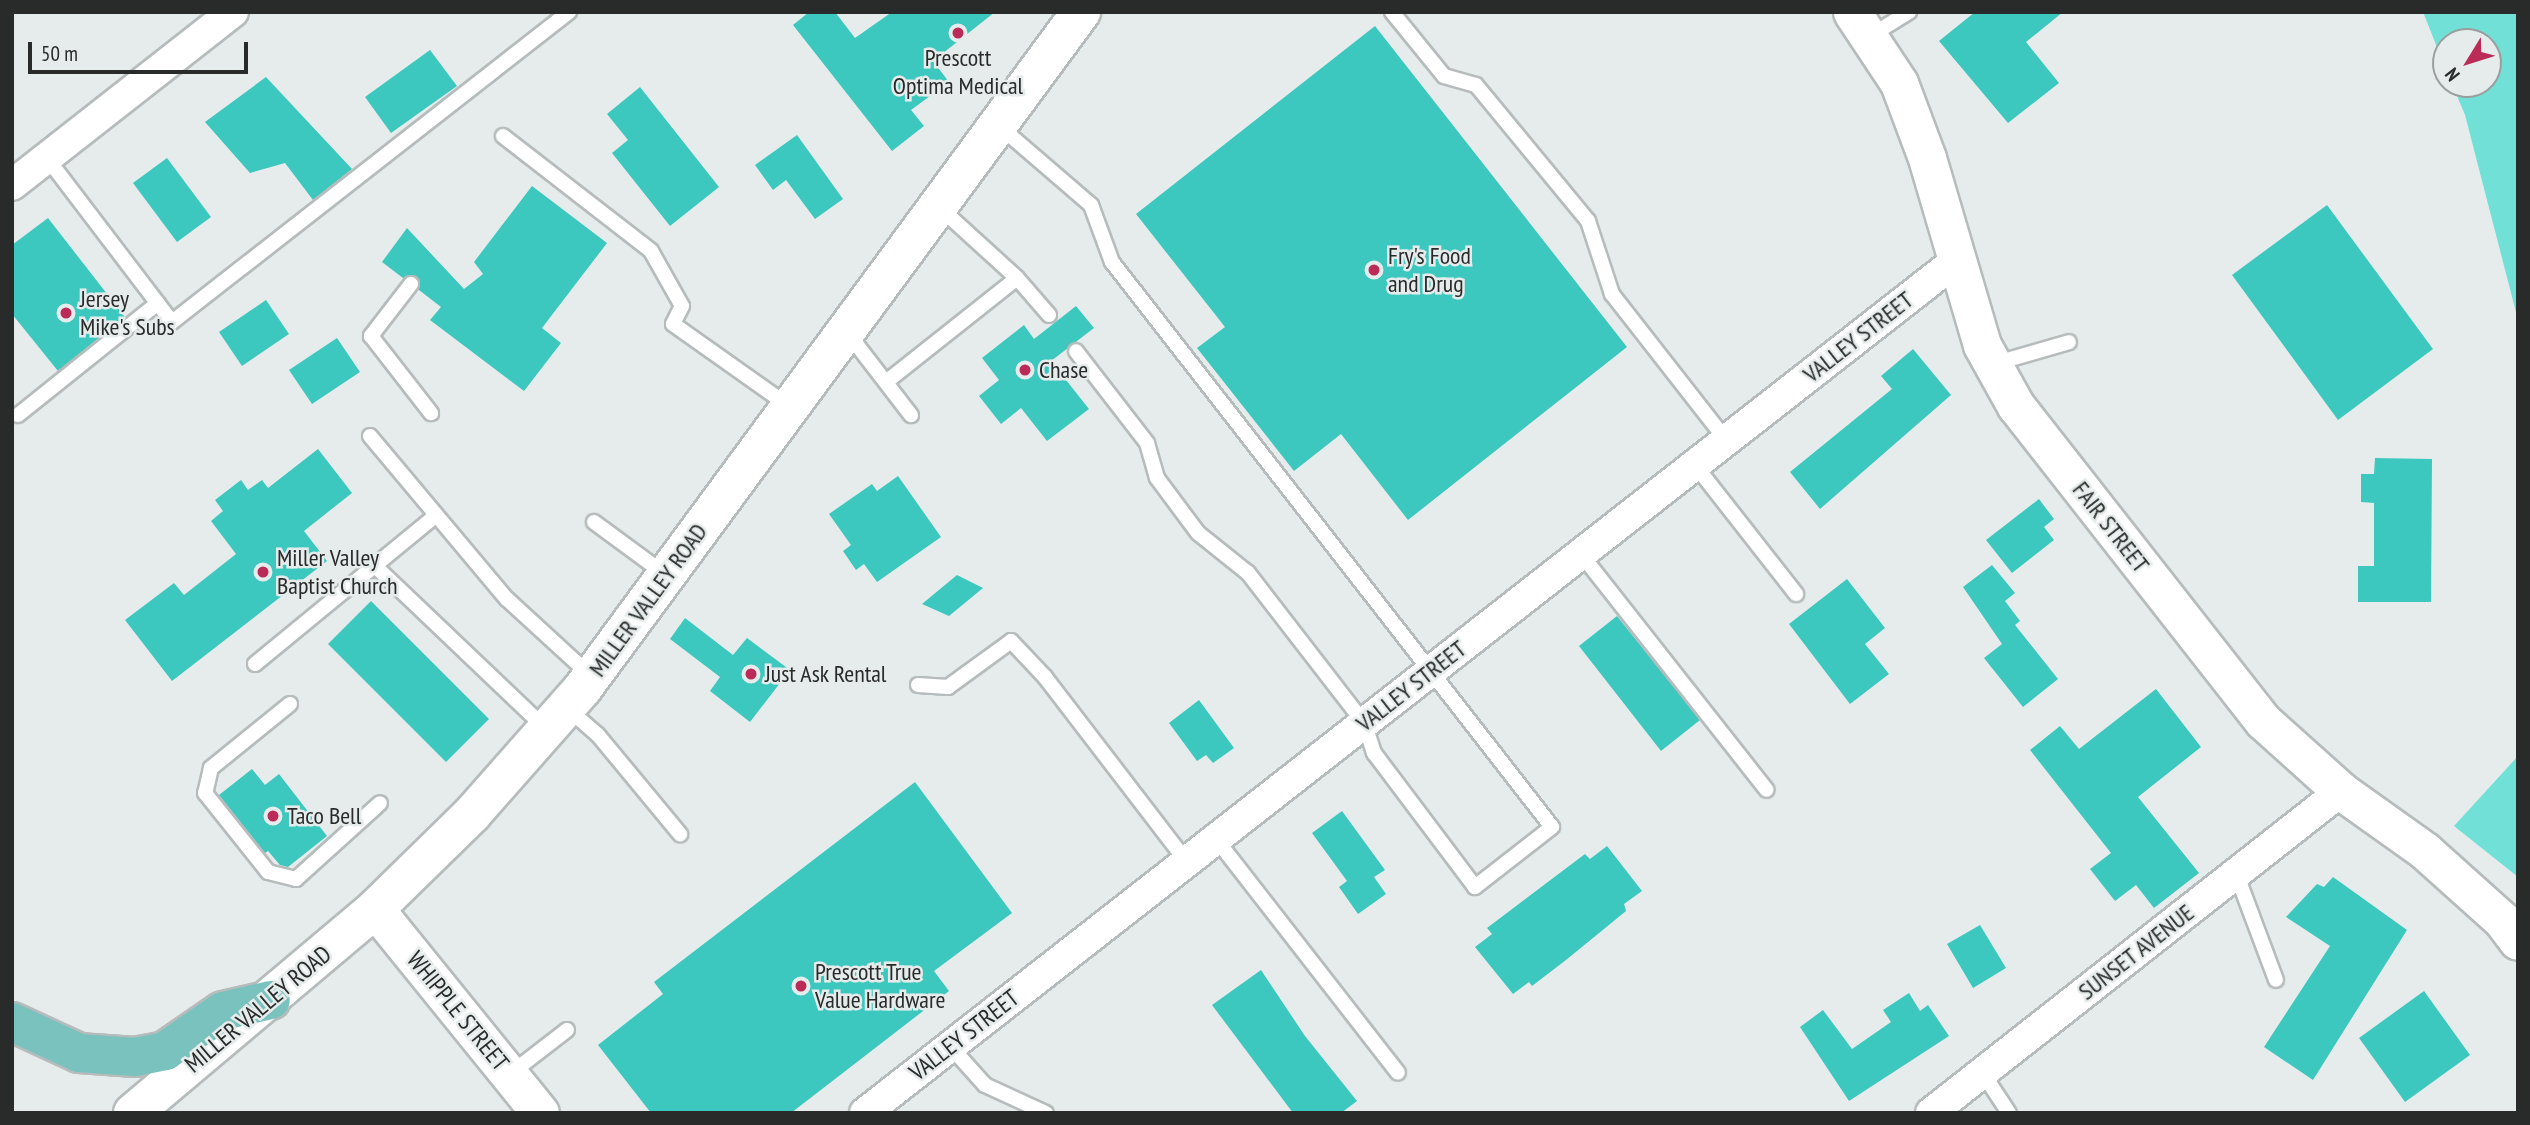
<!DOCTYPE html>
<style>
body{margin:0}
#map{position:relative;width:2530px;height:1125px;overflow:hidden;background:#e6eceb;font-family:"PT Sans Narrow",sans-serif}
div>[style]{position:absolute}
.green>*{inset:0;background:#71e1d7}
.building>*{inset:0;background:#3cc8be}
.roads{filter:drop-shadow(2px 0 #b6bcbb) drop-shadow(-2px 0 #b6bcbb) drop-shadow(0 2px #b6bcbb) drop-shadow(0 -2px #b6bcbb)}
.service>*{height:14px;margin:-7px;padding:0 7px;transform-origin:7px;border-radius:7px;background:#fff}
.minor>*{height:30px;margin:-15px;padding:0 15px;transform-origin:15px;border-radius:15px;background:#fff}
.tertiary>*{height:37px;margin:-18.5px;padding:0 18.5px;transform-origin:18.5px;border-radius:18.5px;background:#fff}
.secondary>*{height:38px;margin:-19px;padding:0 19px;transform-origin:19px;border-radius:19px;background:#fff}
.primary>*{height:38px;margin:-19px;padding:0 19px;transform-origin:19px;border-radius:19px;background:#7ac2be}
.dots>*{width:19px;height:19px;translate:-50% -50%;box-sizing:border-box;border:4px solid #e6eceb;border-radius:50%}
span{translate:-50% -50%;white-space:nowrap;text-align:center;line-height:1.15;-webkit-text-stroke:5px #e6eceb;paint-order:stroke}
.poi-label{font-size:24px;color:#282b2a}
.left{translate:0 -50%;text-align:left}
.street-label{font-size:24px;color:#282b2a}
.frame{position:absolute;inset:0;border:14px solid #282b2a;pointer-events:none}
.north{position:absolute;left:2432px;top:28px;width:70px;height:70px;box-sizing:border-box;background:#e6eceb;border:2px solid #9a9f9e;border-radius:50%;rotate:232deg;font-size:19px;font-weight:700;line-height:28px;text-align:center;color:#282b2a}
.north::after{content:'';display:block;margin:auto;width:24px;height:32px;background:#ba2b58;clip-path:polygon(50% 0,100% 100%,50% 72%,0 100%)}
.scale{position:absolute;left:28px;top:42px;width:220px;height:32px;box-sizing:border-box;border:4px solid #282b2a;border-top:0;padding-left:9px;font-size:21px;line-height:24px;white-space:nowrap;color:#282b2a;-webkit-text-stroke:5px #e6eceb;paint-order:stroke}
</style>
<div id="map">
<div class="green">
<i style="clip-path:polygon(2423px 12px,2518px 12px,2518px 320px,2465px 115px,2452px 84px,2488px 84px,2488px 42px,2446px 42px,2446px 70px)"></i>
<i style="clip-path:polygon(2518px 756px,2518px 877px,2454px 826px)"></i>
</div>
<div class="building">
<i style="clip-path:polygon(809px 12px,835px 12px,855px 38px,892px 12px,995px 12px,933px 61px,949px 82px,911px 110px,924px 126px,892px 151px,793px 25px)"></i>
<i style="clip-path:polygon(1975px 12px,2063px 12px,2026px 42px,2059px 83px,2008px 123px,1939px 41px)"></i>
<i style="clip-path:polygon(1375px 26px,1627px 347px,1408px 520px,1341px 434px,1294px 471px,1197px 348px,1225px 327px,1136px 214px)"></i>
<i style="clip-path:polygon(430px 50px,457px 86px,391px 133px,365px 97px)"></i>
<i style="clip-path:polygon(266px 77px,352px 169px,313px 200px,285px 163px,250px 173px,205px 122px)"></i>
<i style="clip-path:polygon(640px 87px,719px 187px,670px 226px,612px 153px,628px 140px,607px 114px)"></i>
<i style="clip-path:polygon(797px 135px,843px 199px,815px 219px,786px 180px,773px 190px,755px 165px)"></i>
<i style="clip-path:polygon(167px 158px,211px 217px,177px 242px,133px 183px)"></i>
<i style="clip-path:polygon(532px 186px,607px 243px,542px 328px,561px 343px,524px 391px,430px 320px,441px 307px,419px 290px,417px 277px,403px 278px,382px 262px,407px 228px,464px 289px,483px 274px,474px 262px)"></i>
<i style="clip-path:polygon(2327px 205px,2433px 349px,2338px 420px,2232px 275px)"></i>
<i style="clip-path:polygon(48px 218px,125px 317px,58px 371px,12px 314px,12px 245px)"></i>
<i style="clip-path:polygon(266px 300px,289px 334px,242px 366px,219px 332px)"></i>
<i style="clip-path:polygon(1076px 306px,1094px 328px,1051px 361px,1089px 409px,1047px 441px,1021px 408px,1001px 424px,979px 396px,999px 380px,982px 358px,1024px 325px,1034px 339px)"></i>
<i style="clip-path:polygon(337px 338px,360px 372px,312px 404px,289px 370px)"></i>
<i style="clip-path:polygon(1913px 349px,1951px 395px,1820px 509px,1790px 472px,1892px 389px,1881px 376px)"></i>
<i style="clip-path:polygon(318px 449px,352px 493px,304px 531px,327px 561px,172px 681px,125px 620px,174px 583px,184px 595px,236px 554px,211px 521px,223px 511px,215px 500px,241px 480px,248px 490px,262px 480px,268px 488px)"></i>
<i style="clip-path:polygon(2375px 458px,2432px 459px,2431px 602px,2358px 602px,2358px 566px,2374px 566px,2374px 503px,2361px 502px,2361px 474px,2374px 474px)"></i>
<i style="clip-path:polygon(898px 476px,941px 537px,877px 582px,864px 564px,856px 570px,843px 551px,851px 545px,829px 514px,872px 484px,877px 491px)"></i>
<i style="clip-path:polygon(2039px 499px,2054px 519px,2044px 527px,2054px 540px,2012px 573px,1986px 540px)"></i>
<i style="clip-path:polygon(1992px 565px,2015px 593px,2005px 601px,2020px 621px,2015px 625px,2058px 679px,2023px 707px,1984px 658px,2002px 644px,1963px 587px)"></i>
<i style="clip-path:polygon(957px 575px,983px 588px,949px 616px,922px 604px)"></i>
<i style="clip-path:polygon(1847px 579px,1885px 628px,1865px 644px,1889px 674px,1850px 704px,1789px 624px)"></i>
<i style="clip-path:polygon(371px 601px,489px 719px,446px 762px,328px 644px)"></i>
<i style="clip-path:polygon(1617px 616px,1700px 720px,1661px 751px,1579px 646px)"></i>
<i style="clip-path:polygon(685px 618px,733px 655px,747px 638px,790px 670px,750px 722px,710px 691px,720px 677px,670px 639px)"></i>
<i style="clip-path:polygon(2156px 689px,2201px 747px,2138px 797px,2199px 873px,2154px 908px,2136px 885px,2115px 901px,2090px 869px,2111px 853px,2030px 750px,2060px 726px,2079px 749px)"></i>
<i style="clip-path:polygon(1199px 700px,1234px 748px,1213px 763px,1206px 755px,1197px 761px,1169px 723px)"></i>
<i style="clip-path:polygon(252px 769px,265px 785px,279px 774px,327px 836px,288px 867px,280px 865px,268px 851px,265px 853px,219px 795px)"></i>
<i style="clip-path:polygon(915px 782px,1012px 913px,934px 971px,949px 991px,791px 1113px,651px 1113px,598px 1045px,663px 994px,654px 982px)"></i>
<i style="clip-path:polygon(1342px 811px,1385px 870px,1374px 877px,1386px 894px,1358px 914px,1339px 887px,1347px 881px,1312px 833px)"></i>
<i style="clip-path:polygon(1607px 846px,1642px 891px,1624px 904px,1626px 911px,1566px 960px,1532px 986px,1529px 982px,1513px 994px,1475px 947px,1492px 934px,1487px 928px,1585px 854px,1590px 859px)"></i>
<i style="clip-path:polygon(2333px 877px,2407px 930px,2313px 1080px,2264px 1047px,2330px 946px,2286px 917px,2317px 884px,2324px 887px)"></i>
<i style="clip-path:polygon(1980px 925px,2006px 968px,1973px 988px,1947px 944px)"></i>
<i style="clip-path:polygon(1261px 970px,1305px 1036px,1357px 1101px,1341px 1113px,1293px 1113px,1212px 1005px)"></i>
<i style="clip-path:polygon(2424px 991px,2470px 1055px,2405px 1102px,2359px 1038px)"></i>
<i style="clip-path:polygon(1909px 993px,1920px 1011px,1928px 1005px,1949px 1036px,1849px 1101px,1800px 1027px,1823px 1010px,1852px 1049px,1891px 1022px,1883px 1010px)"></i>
</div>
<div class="roads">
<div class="service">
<i style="left:1392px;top:12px;width:82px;rotate:50.9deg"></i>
<i style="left:1444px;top:76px;width:33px;rotate:16deg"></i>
<i style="left:1476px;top:85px;width:176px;rotate:50.5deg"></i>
<i style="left:1588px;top:221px;width:77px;rotate:71.8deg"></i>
<i style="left:1612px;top:294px;width:185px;rotate:52deg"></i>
<i style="left:1870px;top:36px;width:46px;rotate:-31.6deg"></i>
<i style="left:998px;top:125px;width:123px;rotate:40.7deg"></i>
<i style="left:1091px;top:205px;width:61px;rotate:69.8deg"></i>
<i style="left:1112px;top:262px;width:716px;rotate:52.09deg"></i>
<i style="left:1552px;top:827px;width:98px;rotate:142.1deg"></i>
<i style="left:1475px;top:887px;width:168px;rotate:-127deg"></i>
<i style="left:1374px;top:753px;width:32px;rotate:-108deg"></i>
<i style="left:1364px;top:723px;width:190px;rotate:-127.7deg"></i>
<i style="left:1248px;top:573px;width:64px;rotate:-141.3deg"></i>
<i style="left:1198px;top:533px;width:69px;rotate:-126.7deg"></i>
<i style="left:1157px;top:478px;width:36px;rotate:-106deg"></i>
<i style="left:1147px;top:443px;width:116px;rotate:-127.7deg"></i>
<i style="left:503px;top:136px;width:187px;rotate:37.8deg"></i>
<i style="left:651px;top:251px;width:63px;rotate:60.6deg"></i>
<i style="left:682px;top:306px;width:20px;rotate:117deg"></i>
<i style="left:673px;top:324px;width:142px;rotate:35.3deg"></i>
<i style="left:47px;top:158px;width:206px;rotate:52.7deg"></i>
<i style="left:172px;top:322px;width:504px;rotate:-37.98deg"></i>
<i style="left:1017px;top:278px;width:49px;rotate:49.1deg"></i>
<i style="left:411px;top:284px;width:66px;rotate:127.6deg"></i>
<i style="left:371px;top:336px;width:98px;rotate:52.1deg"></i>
<i style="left:847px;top:332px;width:105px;rotate:52.4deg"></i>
<i style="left:1993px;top:364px;width:79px;rotate:-16.1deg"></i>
<i style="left:886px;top:382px;width:167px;rotate:-38.4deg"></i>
<i style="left:1017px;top:278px;width:104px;rotate:-137.7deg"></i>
<i style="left:18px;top:415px;width:179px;rotate:-38.7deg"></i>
<i style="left:370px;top:436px;width:213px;rotate:50deg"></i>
<i style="left:507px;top:599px;width:113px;rotate:42.5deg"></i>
<i style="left:1695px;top:465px;width:164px;rotate:51.9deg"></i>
<i style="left:594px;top:522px;width:89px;rotate:36.4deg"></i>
<i style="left:1581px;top:554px;width:300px;rotate:51.8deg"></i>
<i style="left:373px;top:564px;width:238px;rotate:43.6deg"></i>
<i style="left:255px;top:664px;width:233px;rotate:-39.4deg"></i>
<i style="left:918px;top:685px;width:30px;rotate:4deg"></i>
<i style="left:948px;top:687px;width:78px;rotate:-36.1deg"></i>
<i style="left:1011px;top:641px;width:50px;rotate:46.6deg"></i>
<i style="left:1045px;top:677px;width:233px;rotate:52.5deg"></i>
<i style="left:290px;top:704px;width:102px;rotate:141deg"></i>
<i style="left:211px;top:768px;width:26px;rotate:103deg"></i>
<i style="left:205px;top:793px;width:101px;rotate:51.4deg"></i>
<i style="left:268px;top:872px;width:29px;rotate:14deg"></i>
<i style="left:296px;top:879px;width:113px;rotate:-42.1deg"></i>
<i style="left:567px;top:708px;width:41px;rotate:41.1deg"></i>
<i style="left:598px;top:735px;width:129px;rotate:50.4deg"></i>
<i style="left:1216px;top:839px;width:296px;rotate:52.1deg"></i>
<i style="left:2236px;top:873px;width:114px;rotate:69.5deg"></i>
<i style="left:950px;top:1046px;width:52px;rotate:48.1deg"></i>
<i style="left:985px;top:1085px;width:67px;rotate:24.7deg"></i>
<i style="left:1982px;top:1072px;width:49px;rotate:56.6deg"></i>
<i style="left:510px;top:1074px;width:72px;rotate:-37.7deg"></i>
</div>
<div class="minor">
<i style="left:12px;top:185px;width:281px;rotate:-38.1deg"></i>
<i style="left:865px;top:1113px;width:1386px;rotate:-37.99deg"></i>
<i style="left:1931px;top:1113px;width:521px;rotate:-38.14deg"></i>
</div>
<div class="tertiary">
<i style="left:1852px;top:12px;width:85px;rotate:56.5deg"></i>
<i style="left:1899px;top:83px;width:80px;rotate:69.5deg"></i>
<i style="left:1927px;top:158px;width:195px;rotate:73.6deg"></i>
<i style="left:1982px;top:345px;width:70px;rotate:60.9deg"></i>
<i style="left:2016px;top:406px;width:400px;rotate:51.9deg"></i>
<i style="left:2263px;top:721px;width:105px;rotate:41.9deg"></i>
<i style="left:2341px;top:791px;width:103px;rotate:35.5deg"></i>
<i style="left:2425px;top:851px;width:103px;rotate:41.9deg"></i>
<i style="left:2502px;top:920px;width:26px;rotate:53deg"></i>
<i style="left:375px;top:909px;width:262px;rotate:51deg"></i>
</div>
<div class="secondary">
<i style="left:133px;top:1113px;width:317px;rotate:-40.1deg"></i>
<i style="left:375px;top:909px;width:136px;rotate:-44.4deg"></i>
<i style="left:472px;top:814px;width:168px;rotate:-48.6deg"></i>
<i style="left:583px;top:688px;width:840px;rotate:-53.62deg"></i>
</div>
<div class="primary">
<i style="left:12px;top:1022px;width:74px;rotate:24.8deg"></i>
<i style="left:79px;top:1053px;width:56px;rotate:4.1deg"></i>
<i style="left:135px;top:1057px;width:31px;rotate:-11deg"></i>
<i style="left:165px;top:1051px;width:70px;rotate:-34.6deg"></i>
<i style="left:223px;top:1011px;width:49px;rotate:-12.9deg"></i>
</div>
</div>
<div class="dots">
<i style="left:958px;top:33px;background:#ba2b58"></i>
<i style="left:1374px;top:270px;background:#ba2b58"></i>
<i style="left:66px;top:313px;background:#ba2b58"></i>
<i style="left:1025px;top:370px;background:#ba2b58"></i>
<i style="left:263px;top:572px;background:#ba2b58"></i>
<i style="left:751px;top:674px;background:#ba2b58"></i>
<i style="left:273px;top:816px;background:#ba2b58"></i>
<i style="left:801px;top:986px;background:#ba2b58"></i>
</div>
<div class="poi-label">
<span style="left:958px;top:72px">Prescott<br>Optima Medical</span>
<span class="left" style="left:1388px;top:270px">Fry's Food<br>and Drug</span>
<span class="left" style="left:80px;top:313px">Jersey<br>Mike's Subs</span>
<span class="left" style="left:1039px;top:370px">Chase</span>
<span class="left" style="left:277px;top:572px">Miller Valley<br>Baptist Church</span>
<span class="left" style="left:765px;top:674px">Just Ask Rental</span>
<span class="left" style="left:287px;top:816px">Taco Bell</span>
<span class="left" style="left:815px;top:986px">Prescott True<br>Value Hardware</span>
</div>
<div class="street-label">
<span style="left:1858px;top:337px;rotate:-38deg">VALLEY STREET</span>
<span style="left:2111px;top:527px;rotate:52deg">FAIR STREET</span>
<span style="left:648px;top:600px;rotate:-54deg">MILLER VALLEY ROAD</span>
<span style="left:1411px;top:686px;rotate:-38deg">VALLEY STREET</span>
<span style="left:2136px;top:952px;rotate:-38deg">SUNSET AVENUE</span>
<span style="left:258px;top:1009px;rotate:-40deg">MILLER VALLEY ROAD</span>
<span style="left:458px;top:1011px;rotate:51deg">WHIPPLE STREET</span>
<span style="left:964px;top:1035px;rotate:-38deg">VALLEY STREET</span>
</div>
<div class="frame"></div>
<div class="north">N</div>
<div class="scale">50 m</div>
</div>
